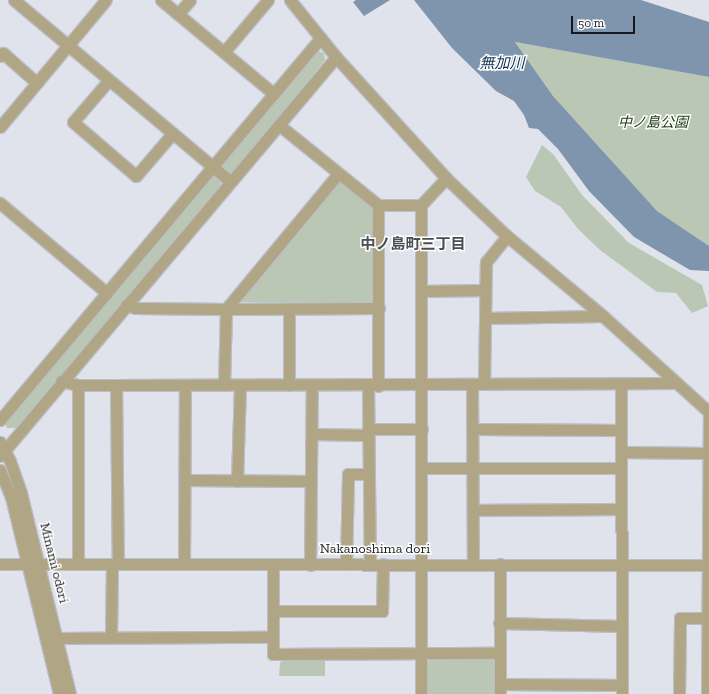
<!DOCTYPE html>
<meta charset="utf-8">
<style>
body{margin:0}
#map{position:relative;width:709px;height:694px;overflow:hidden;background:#e0e3ec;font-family:"Zilla Slab","Noto Sans JP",serif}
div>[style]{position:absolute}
.green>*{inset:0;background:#bac7b5}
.water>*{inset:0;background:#7f95ad}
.roads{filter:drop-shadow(1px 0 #bcbec6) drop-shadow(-1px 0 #bcbec6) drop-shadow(0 1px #bcbec6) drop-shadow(0 -1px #bcbec6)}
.minor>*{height:11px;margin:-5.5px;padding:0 5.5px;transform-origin:5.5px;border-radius:5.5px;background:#b0a584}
span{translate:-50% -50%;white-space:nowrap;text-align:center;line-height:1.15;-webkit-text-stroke:3px #fff;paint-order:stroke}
.park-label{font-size:14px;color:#203c13;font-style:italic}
.street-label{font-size:14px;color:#17181b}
.water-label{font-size:15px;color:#0c3052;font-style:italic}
.neighbourhood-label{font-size:15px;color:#4b4d55;font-weight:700}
.scale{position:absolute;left:571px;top:16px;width:64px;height:18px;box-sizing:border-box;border:2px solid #17181b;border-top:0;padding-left:5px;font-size:12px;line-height:14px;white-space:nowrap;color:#17181b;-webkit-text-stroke:3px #fff;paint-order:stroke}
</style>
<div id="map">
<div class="green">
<i style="clip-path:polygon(515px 42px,709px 77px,709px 246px,657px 211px,553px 96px)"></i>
<i style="clip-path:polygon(317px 51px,324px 53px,325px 60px,234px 173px,230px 174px,220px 164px)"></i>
<i style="clip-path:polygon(542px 145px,553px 154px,582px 195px,629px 243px,702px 285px,708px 306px,692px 313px,676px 293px,657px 292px,600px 250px,578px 229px,561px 207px,535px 191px,526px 177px)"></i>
<i style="clip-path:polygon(211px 174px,221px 182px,220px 188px,16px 428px,7px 428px,4px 420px)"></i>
<i style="clip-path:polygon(339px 180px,374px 209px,373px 303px,239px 302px)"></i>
<i style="clip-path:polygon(431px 657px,491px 657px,495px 662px,495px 694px,427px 694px,428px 662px)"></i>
<i style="clip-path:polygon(283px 658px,325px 659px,325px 676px,279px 676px,280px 663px)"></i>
</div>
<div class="water">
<i style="clip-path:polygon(356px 0,390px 0,364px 16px,353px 2px)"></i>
<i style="clip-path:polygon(414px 0,641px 0,709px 22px,709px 77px,515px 42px,553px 96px,657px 211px,709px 246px,709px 271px,690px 270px,634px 237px,589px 191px,558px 149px,538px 129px,529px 128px,524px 115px,514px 101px,496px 91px,452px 48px)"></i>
</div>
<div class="roads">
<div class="minor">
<i style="left:14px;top:0;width:282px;rotate:40deg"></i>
<i style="left:161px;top:0;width:147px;rotate:39.8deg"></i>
<i style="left:290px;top:0;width:73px;rotate:51.1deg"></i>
<i style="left:336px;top:57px;width:164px;rotate:47.7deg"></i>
<i style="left:446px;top:178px;width:84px;rotate:43.6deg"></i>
<i style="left:507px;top:236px;width:125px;rotate:39.8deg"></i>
<i style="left:603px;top:316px;width:143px;rotate:42.2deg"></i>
<i style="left:178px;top:14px;width:18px;rotate:-49deg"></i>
<i style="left:224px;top:52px;width:68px;rotate:-49.8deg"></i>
<i style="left:0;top:56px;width:4px;rotate:-45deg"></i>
<i style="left:3px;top:53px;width:45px;rotate:41.4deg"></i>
<i style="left:109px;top:80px;width:55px;rotate:130.6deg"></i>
<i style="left:73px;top:122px;width:83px;rotate:40.6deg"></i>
<i style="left:136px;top:176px;width:55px;rotate:-49.4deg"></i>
<i style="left:279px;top:125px;width:127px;rotate:38.9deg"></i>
<i style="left:378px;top:205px;width:43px"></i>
<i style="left:421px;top:205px;width:37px;rotate:-47deg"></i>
<i style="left:0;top:127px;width:165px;rotate:-50.2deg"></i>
<i style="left:0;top:203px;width:140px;rotate:40.1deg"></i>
<i style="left:378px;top:205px;width:181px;rotate:90deg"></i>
<i style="left:421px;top:205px;width:489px;rotate:90deg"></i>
<i style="left:421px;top:291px;width:64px;rotate:-0.9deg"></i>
<i style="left:126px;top:305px;width:10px;rotate:17deg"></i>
<i style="left:136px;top:308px;width:90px;rotate:0.6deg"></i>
<i style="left:226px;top:309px;width:153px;rotate:-0.4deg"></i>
<i style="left:485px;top:318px;width:118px;rotate:-1deg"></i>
<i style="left:61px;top:381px;width:17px;rotate:13deg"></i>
<i style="left:78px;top:385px;width:38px"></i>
<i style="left:116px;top:385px;width:561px;rotate:-0.2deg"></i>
<i style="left:472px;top:384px;width:180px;rotate:89.7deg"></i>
<i style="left:484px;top:384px;width:122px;rotate:-89.1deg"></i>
<i style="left:486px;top:262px;width:33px;rotate:-51deg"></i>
<i style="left:116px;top:385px;width:179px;rotate:89.4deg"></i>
<i style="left:224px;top:385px;width:76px;rotate:-88.5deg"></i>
<i style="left:226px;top:309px;width:175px;rotate:-50.3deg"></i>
<i style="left:289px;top:385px;width:75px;rotate:-90deg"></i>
<i style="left:368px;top:385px;width:179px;rotate:89.4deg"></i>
<i style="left:621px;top:385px;width:309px;rotate:89.8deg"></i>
<i style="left:0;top:420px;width:499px;rotate:-50deg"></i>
<i style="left:368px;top:429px;width:54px"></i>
<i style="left:473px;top:429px;width:148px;rotate:0.4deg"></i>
<i style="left:312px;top:434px;width:56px;rotate:1deg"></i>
<i style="left:0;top:442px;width:21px;rotate:62deg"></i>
<i style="left:10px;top:461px;width:34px;rotate:71deg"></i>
<i style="left:21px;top:493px;width:207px;rotate:76.3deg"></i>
<i style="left:621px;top:452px;width:87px;rotate:0.7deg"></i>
<i style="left:0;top:456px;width:522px;rotate:-49.9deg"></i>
<i style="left:422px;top:468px;width:199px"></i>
<i style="left:0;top:470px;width:29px;rotate:68deg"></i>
<i style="left:11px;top:497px;width:203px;rotate:76.3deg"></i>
<i style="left:186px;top:480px;width:125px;rotate:0.5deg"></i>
<i style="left:237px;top:481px;width:95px;rotate:-88.2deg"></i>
<i style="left:473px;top:510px;width:148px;rotate:-0.4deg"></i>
<i style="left:0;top:564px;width:709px;rotate:0.08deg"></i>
<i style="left:78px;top:564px;width:179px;rotate:-90deg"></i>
<i style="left:184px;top:564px;width:179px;rotate:-89.7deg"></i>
<i style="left:346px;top:564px;width:90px;rotate:-88.7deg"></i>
<i style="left:348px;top:474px;width:21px"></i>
<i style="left:500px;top:564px;width:130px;rotate:90deg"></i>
<i style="left:273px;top:565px;width:89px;rotate:90deg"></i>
<i style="left:273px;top:654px;width:226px;rotate:-0.3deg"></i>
<i style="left:310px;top:565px;width:180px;rotate:-89.4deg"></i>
<i style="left:273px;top:611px;width:109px"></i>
<i style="left:382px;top:611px;width:47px;rotate:-88.8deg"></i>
<i style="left:499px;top:623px;width:122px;rotate:1.4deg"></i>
<i style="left:111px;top:637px;width:73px;rotate:-89.2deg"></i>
<i style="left:57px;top:638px;width:216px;rotate:-0.3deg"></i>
<i style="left:500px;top:684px;width:122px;rotate:0.5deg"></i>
<i style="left:679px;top:694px;width:76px;rotate:-89.2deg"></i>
<i style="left:680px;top:618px;width:28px"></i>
<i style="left:707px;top:694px;width:283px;rotate:-89.6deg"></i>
</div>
</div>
<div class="park-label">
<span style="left:653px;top:123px">中ノ島公園</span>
</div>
<div class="street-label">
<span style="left:375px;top:549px">Nakanoshima dori</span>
<span style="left:54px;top:563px;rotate:76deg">Minami odori</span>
</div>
<div class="water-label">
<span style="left:502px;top:64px">無加川</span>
</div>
<div class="neighbourhood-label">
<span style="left:413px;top:245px">中ノ島町三丁目</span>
</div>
<div class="scale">50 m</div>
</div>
